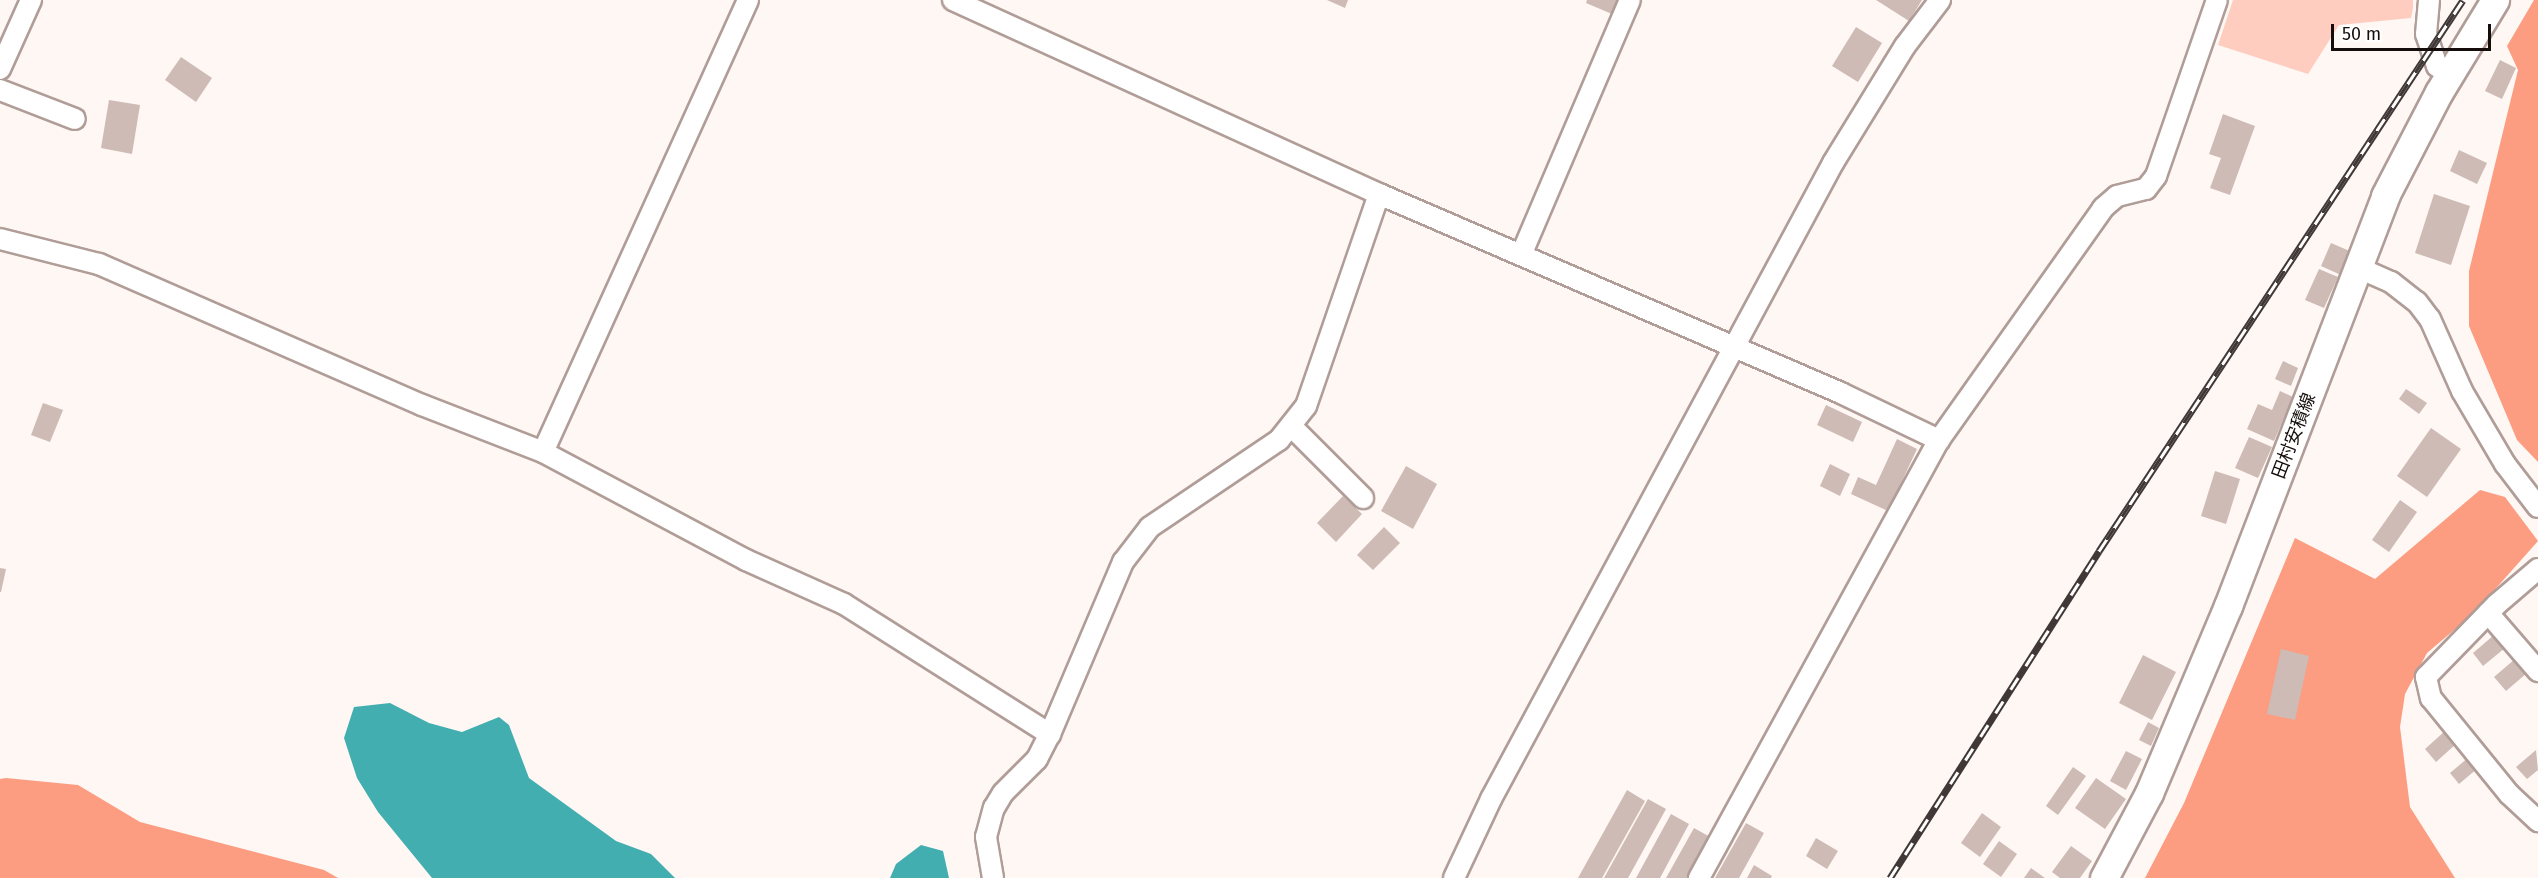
<!DOCTYPE html>
<meta charset="utf-8">
<style>
body{margin:0}
#map{position:relative;width:2538px;height:878px;overflow:hidden;background:#fff7f4;font-family:"Fira Sans","Noto Sans JP",sans-serif}
div>[style]{position:absolute}
.green>*{inset:0;background:#fecdc0}
.forest>*{inset:0;background:#fc9c81}
.water>*{inset:0;background:#42aeb0}
.building>*{inset:0;background:#cebbb5}
.roads{filter:drop-shadow(2px 0 #b09d97) drop-shadow(-2px 0 #b09d97) drop-shadow(0 2px #b09d97) drop-shadow(0 -2px #b09d97)}
.street>*{height:20px;margin:-10px;padding:0 10px;transform-origin:10px;border-radius:10px;background:#fff}
.secondary>*{height:27px;margin:-13.5px;padding:0 13.5px;transform-origin:13.5px;border-radius:13.5px;background:#fff}
.rail>*{height:7px;margin-top:-3.5px;transform-origin:0;background:repeating-linear-gradient(90deg,#fff 0 14px,#3f3836 0 28px);box-sizing:border-box;border-block:2px solid #3f3836}
span{translate:-50% -50%;white-space:nowrap;text-align:center;line-height:1.15;-webkit-text-stroke:4.5px #fff;paint-order:stroke}
.street-label{font-size:18px;color:#140d0b}
.scale{position:absolute;left:2331px;top:24px;width:160px;height:27px;box-sizing:border-box;border:3px solid #140d0b;border-top:0;padding-left:8px;font-size:18px;line-height:21px;white-space:nowrap;color:#140d0b;-webkit-text-stroke:4px #fff;paint-order:stroke}
</style>
<div id="map">
<div class="green">
<i style="clip-path:polygon(2233px 0,2413px 0,2413px 8px,2411px 18px,2339px 25px,2308px 74px,2218px 45px)"></i>
</div>
<div class="forest">
<i style="clip-path:polygon(2534px 0,2538px 0,2538px 462px,2517px 440px,2469px 326px,2469px 271px,2518px 70px,2507px 46px)"></i>
<i style="clip-path:polygon(2480px 490px,2505px 497px,2538px 541px,2474px 613px,2427px 653px,2405px 694px,2400px 727px,2410px 807px,2455px 878px,2145px 878px,2184px 803px,2295px 538px,2375px 579px)"></i>
<i style="clip-path:polygon(6px 778px,78px 785px,140px 822px,324px 870px,338px 878px,0 878px,0 779px)"></i>
</div>
<div class="water">
<i style="clip-path:polygon(390px 703px,429px 723px,462px 732px,499px 717px,509px 725px,529px 778px,616px 841px,651px 854px,675px 878px,432px 878px,378px 812px,357px 778px,344px 738px,354px 707px)"></i>
<i style="clip-path:polygon(921px 845px,943px 851px,949px 878px,890px 878px,896px 864px)"></i>
</div>
<div class="building">
<i style="clip-path:polygon(1327px 0,1348px 0,1345px 8px)"></i>
<i style="clip-path:polygon(1587px 0,1626px 0,1619px 17px,1586px 3px)"></i>
<i style="clip-path:polygon(1876px 0,1922px 0,1909px 21px)"></i>
<i style="clip-path:polygon(1856px 27px,1882px 43px,1858px 82px,1832px 66px)"></i>
<i style="clip-path:polygon(181px 57px,212px 78px,196px 102px,165px 80px)"></i>
<i style="clip-path:polygon(2500px 60px,2516px 68px,2502px 99px,2485px 91px)"></i>
<i style="clip-path:polygon(109px 100px,140px 105px,132px 154px,101px 148px)"></i>
<i style="clip-path:polygon(2223px 114px,2255px 126px,2230px 195px,2210px 188px,2221px 158px,2209px 154px)"></i>
<i style="clip-path:polygon(2459px 150px,2487px 163px,2477px 184px,2450px 171px)"></i>
<i style="clip-path:polygon(2434px 194px,2470px 206px,2451px 265px,2415px 253px)"></i>
<i style="clip-path:polygon(2331px 243px,2352px 252px,2341px 275px,2321px 266px)"></i>
<i style="clip-path:polygon(2319px 269px,2338px 277px,2324px 308px,2305px 300px)"></i>
<i style="clip-path:polygon(2283px 361px,2298px 368px,2291px 386px,2275px 379px)"></i>
<i style="clip-path:polygon(2406px 389px,2427px 403px,2419px 414px,2399px 399px)"></i>
<i style="clip-path:polygon(2280px 391px,2293px 397px,2274px 441px,2247px 429px,2258px 404px,2272px 410px)"></i>
<i style="clip-path:polygon(43px 403px,63px 410px,50px 442px,31px 435px)"></i>
<i style="clip-path:polygon(1826px 405px,1862px 422px,1853px 442px,1817px 425px)"></i>
<i style="clip-path:polygon(2431px 428px,2461px 449px,2427px 497px,2397px 476px)"></i>
<i style="clip-path:polygon(2249px 437px,2272px 447px,2258px 478px,2235px 468px)"></i>
<i style="clip-path:polygon(1897px 439px,1917px 449px,1888px 511px,1851px 494px,1858px 477px,1876px 485px)"></i>
<i style="clip-path:polygon(1830px 464px,1850px 474px,1840px 496px,1820px 486px)"></i>
<i style="clip-path:polygon(1406px 466px,1437px 484px,1413px 529px,1381px 511px)"></i>
<i style="clip-path:polygon(2215px 471px,2240px 479px,2226px 524px,2201px 516px)"></i>
<i style="clip-path:polygon(1343px 496px,1362px 514px,1336px 542px,1317px 523px)"></i>
<i style="clip-path:polygon(2400px 500px,2417px 512px,2389px 552px,2372px 540px)"></i>
<i style="clip-path:polygon(1384px 527px,1400px 543px,1373px 570px,1357px 555px)"></i>
<i style="clip-path:polygon(0 568px,6px 569px,1px 592px,0 592px)"></i>
<i style="clip-path:polygon(2494px 635px,2505px 648px,2483px 666px,2473px 653px)"></i>
<i style="clip-path:polygon(2281px 649px,2309px 656px,2295px 720px,2267px 714px)"></i>
<i style="clip-path:polygon(2143px 655px,2176px 672px,2152px 720px,2119px 703px)"></i>
<i style="clip-path:polygon(2515px 659px,2527px 673px,2506px 691px,2494px 677px)"></i>
<i style="clip-path:polygon(2148px 722px,2159px 728px,2151px 746px,2139px 740px)"></i>
<i style="clip-path:polygon(2445px 731px,2456px 744px,2436px 762px,2425px 749px)"></i>
<i style="clip-path:polygon(2536px 750px,2538px 770px,2527px 779px,2516px 767px)"></i>
<i style="clip-path:polygon(2126px 751px,2142px 759px,2126px 790px,2110px 781px)"></i>
<i style="clip-path:polygon(2469px 757px,2478px 768px,2459px 784px,2450px 773px)"></i>
<i style="clip-path:polygon(2073px 767px,2086px 776px,2058px 815px,2046px 806px)"></i>
<i style="clip-path:polygon(2096px 778px,2126px 799px,2105px 829px,2075px 808px)"></i>
<i style="clip-path:polygon(1627px 790px,1645px 801px,1602px 878px,1578px 878px)"></i>
<i style="clip-path:polygon(1648px 799px,1666px 809px,1628px 878px,1604px 878px)"></i>
<i style="clip-path:polygon(1982px 813px,2001px 827px,1980px 857px,1961px 843px)"></i>
<i style="clip-path:polygon(1671px 814px,1689px 824px,1660px 878px,1636px 878px)"></i>
<i style="clip-path:polygon(1746px 823px,1764px 833px,1739px 878px,1715px 878px)"></i>
<i style="clip-path:polygon(1694px 828px,1712px 838px,1690px 878px,1666px 878px)"></i>
<i style="clip-path:polygon(1816px 838px,1838px 851px,1827px 869px,1806px 856px)"></i>
<i style="clip-path:polygon(1999px 841px,2017px 854px,2001px 877px,1983px 864px)"></i>
<i style="clip-path:polygon(2071px 846px,2092px 861px,2080px 878px,2060px 878px,2052px 872px)"></i>
<i style="clip-path:polygon(1754px 865px,1772px 876px,1771px 878px,1747px 878px)"></i>
<i style="clip-path:polygon(2031px 868px,2045px 878px,2024px 878px)"></i>
</div>
<div class="roads">
<div class="street">
<i style="left:953px;top:0;width:468px;rotate:24.5deg"></i>
<i style="left:1379px;top:194px;width:503px;rotate:23.3deg"></i>
<i style="left:1841px;top:393px;width:109px;rotate:25.6deg"></i>
<i style="left:1939px;top:440px;width:284px;rotate:-54.7deg"></i>
<i style="left:2103px;top:208px;width:18px;rotate:-41deg"></i>
<i style="left:2117px;top:196px;width:30px;rotate:-14deg"></i>
<i style="left:2146px;top:189px;width:16px;rotate:-52deg"></i>
<i style="left:2156px;top:176px;width:186px;rotate:-70.9deg"></i>
<i style="left:2429px;top:0;width:34px;rotate:95deg"></i>
<i style="left:2426px;top:34px;width:34px;rotate:71deg"></i>
<i style="left:2437px;top:66px;width:15px;rotate:32deg"></i>
<i style="left:0;top:69px;width:76px;rotate:-65.8deg"></i>
<i style="left:0;top:90px;width:80px;rotate:21.1deg"></i>
<i style="left:0;top:239px;width:102px;rotate:14.2deg"></i>
<i style="left:99px;top:264px;width:352px;rotate:23.6deg"></i>
<i style="left:422px;top:405px;width:130px;rotate:21.2deg"></i>
<i style="left:543px;top:452px;width:230px;rotate:28deg"></i>
<i style="left:746px;top:560px;width:107px;rotate:24.2deg"></i>
<i style="left:844px;top:604px;width:244px;rotate:32.3deg"></i>
<i style="left:1522px;top:253px;width:275px;rotate:-66.9deg"></i>
<i style="left:2359px;top:268px;width:35px;rotate:24deg"></i>
<i style="left:2391px;top:282px;width:33px;rotate:38deg"></i>
<i style="left:2417px;top:302px;width:21px;rotate:53deg"></i>
<i style="left:2430px;top:319px;width:79px;rotate:66deg"></i>
<i style="left:2462px;top:391px;width:85px;rotate:59.5deg"></i>
<i style="left:2505px;top:464px;width:54px;rotate:52.5deg"></i>
<i style="left:1291px;top:426px;width:102px;rotate:45deg"></i>
<i style="left:543px;top:452px;width:496px;rotate:-65.6deg"></i>
<i style="left:2538px;top:569px;width:54px;rotate:139.5deg"></i>
<i style="left:2497px;top:604px;width:102px;rotate:134.2deg"></i>
<i style="left:2426px;top:677px;width:22px;rotate:77deg"></i>
<i style="left:2431px;top:698px;width:124px;rotate:50.9deg"></i>
<i style="left:2509px;top:794px;width:40px;rotate:43deg"></i>
<i style="left:2488px;top:613px;width:77px;rotate:49.2deg"></i>
<i style="left:993px;top:878px;width:42px;rotate:-99.7deg"></i>
<i style="left:986px;top:837px;width:30px;rotate:-75deg"></i>
<i style="left:994px;top:808px;width:17px;rotate:-59deg"></i>
<i style="left:1003px;top:793px;width:48px;rotate:-45deg"></i>
<i style="left:1037px;top:759px;width:28px;rotate:-63deg"></i>
<i style="left:1050px;top:734px;width:187px;rotate:-67deg"></i>
<i style="left:1123px;top:562px;width:44px;rotate:-52.4deg"></i>
<i style="left:1150px;top:527px;width:156px;rotate:-34deg"></i>
<i style="left:1279px;top:440px;width:43px;rotate:-51.5deg"></i>
<i style="left:1306px;top:406px;width:224px;rotate:-71deg"></i>
<i style="left:1454px;top:878px;width:87px;rotate:-64.9deg"></i>
<i style="left:1491px;top:799px;width:722px;rotate:-61.73deg"></i>
<i style="left:1833px;top:163px;width:137px;rotate:-58.4deg"></i>
<i style="left:1905px;top:46px;width:58px;rotate:-52.7deg"></i>
<i style="left:1699px;top:878px;width:499px;rotate:-61.3deg"></i>
</div>
<div class="secondary">
<i style="left:2104px;top:878px;width:96px;rotate:-62.1deg"></i>
<i style="left:2149px;top:793px;width:203px;rotate:-67.1deg"></i>
<i style="left:2228px;top:606px;width:439px;rotate:-69deg"></i>
<i style="left:2385px;top:196px;width:117px;rotate:-62.6deg"></i>
<i style="left:2439px;top:92px;width:108px;rotate:-58.7deg"></i>
</div>
</div>
<div class="rail">
<i style="left:1890px;top:878px;width:388px;rotate:-57.4deg"></i>
<i style="left:2099px;top:551px;width:660px;rotate:-56.55deg"></i>
</div>
<div class="street-label">
<span style="left:2294px;top:436px;rotate:-69deg">田村安積線</span>
</div>
<div class="scale">50 m</div>
</div>
